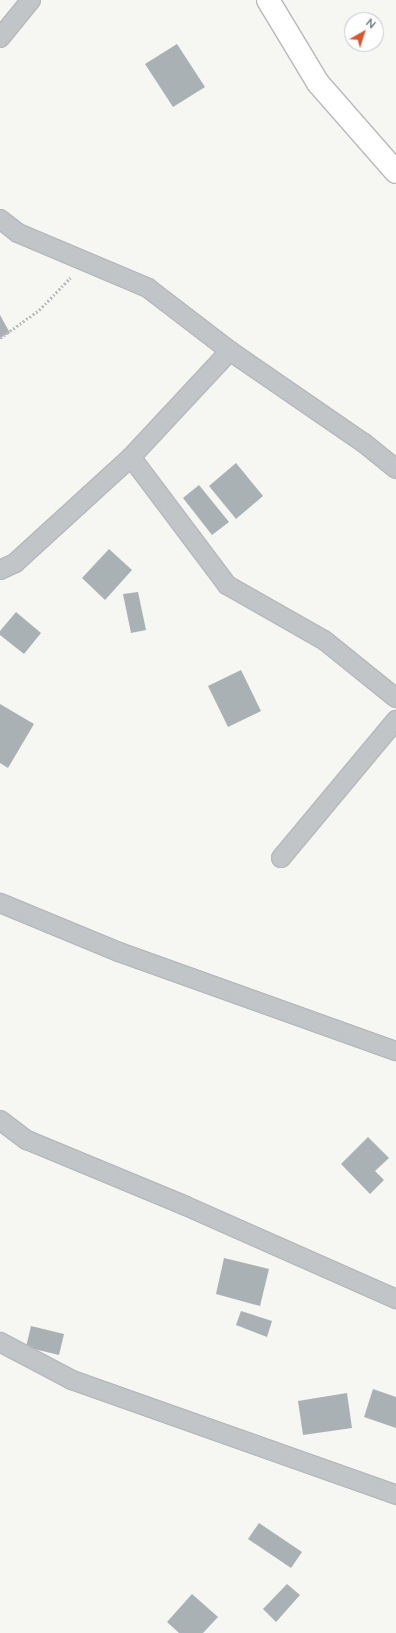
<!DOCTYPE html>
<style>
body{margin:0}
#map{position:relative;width:396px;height:1633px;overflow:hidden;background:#f6f6f3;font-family:Lato,sans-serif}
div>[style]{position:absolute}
.building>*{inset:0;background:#a9b1b5}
.path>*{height:2.5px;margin-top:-1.25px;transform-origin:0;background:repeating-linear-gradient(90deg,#bbbdbf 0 2px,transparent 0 4px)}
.roads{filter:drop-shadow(1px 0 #b6b9bc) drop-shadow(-1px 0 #b6b9bc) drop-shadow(0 1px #b6b9bc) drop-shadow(0 -1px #b6b9bc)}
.minor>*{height:18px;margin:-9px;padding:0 9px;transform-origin:9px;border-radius:9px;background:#c1c5c8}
.trunk>*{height:22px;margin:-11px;padding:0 11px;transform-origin:11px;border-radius:11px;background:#fff}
span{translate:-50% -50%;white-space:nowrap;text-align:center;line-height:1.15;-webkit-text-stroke:4px #fff;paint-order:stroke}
.north{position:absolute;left:344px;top:12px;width:40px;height:40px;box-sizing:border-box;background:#fff;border:1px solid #c2c8cd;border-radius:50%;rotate:39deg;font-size:11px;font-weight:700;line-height:16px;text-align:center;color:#667683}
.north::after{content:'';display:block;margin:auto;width:14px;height:18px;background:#dc552d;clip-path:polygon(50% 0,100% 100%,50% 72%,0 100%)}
</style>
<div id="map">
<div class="building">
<i style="clip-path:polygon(177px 44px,205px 87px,173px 107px,145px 64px)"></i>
<i style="clip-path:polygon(0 315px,10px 333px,0 338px)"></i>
<i style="clip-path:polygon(236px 463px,263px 496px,236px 519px,209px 486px)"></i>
<i style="clip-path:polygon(199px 485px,229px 522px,212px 535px,183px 498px)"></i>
<i style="clip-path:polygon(109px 549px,132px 570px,105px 600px,82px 578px)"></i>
<i style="clip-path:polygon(138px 592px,146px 630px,131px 633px,123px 594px)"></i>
<i style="clip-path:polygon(16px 612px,41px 633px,24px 654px,0 635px,0 631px)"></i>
<i style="clip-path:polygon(241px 670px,261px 711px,228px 727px,208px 686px)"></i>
<i style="clip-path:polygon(0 704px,34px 724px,8px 768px,0 763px)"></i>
<i style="clip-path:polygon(368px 1137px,389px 1158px,375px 1171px,384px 1180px,370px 1194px,341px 1164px)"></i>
<i style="clip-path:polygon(224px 1258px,269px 1269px,260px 1306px,216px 1294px)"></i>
<i style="clip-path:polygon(241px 1311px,272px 1321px,267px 1337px,236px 1325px)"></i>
<i style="clip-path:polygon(31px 1326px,64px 1334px,59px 1355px,26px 1347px)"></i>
<i style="clip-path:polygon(373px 1389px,396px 1397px,396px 1428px,364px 1417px)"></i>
<i style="clip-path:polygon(347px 1393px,352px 1428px,303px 1435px,298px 1401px)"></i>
<i style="clip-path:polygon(259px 1523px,302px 1552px,291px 1568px,248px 1539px)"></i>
<i style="clip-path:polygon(287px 1584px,300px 1595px,276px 1622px,263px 1609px)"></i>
<i style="clip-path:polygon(192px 1594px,218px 1617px,203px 1633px,179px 1633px,167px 1622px)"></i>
</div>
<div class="path">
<i style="left:0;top:338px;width:48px;rotate:-35.7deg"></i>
<i style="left:39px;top:310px;width:45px;rotate:-45.9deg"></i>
</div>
<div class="roads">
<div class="minor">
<i style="left:0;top:38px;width:49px;rotate:-50.8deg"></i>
<i style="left:0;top:219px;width:23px;rotate:38deg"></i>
<i style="left:18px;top:233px;width:141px;rotate:22.9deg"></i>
<i style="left:148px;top:288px;width:103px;rotate:37.5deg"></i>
<i style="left:230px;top:351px;width:163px;rotate:34.5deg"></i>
<i style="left:364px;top:443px;width:41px;rotate:39.1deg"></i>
<i style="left:131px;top:457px;width:160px;rotate:53.1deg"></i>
<i style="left:227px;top:585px;width:112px;rotate:29.6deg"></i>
<i style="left:324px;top:640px;width:92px;rotate:38.9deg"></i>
<i style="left:0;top:570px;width:17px;rotate:-25deg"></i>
<i style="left:15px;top:563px;width:157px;rotate:-42.4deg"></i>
<i style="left:131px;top:457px;width:145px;rotate:-47deg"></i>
<i style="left:281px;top:858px;width:180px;rotate:-50.2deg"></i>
<i style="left:0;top:903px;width:129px;rotate:22.4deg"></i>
<i style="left:119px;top:952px;width:294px;rotate:19.7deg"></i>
<i style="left:0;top:1120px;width:34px;rotate:37deg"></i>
<i style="left:27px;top:1140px;width:172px;rotate:22.5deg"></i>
<i style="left:186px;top:1206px;width:230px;rotate:23.9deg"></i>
<i style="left:0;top:1342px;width:81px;rotate:27.8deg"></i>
<i style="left:72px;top:1380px;width:344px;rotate:19.5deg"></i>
</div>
<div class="trunk">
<i style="left:268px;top:0;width:97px;rotate:58.9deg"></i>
<i style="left:318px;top:83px;width:118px;rotate:48.8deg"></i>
</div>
</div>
<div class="north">N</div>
</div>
